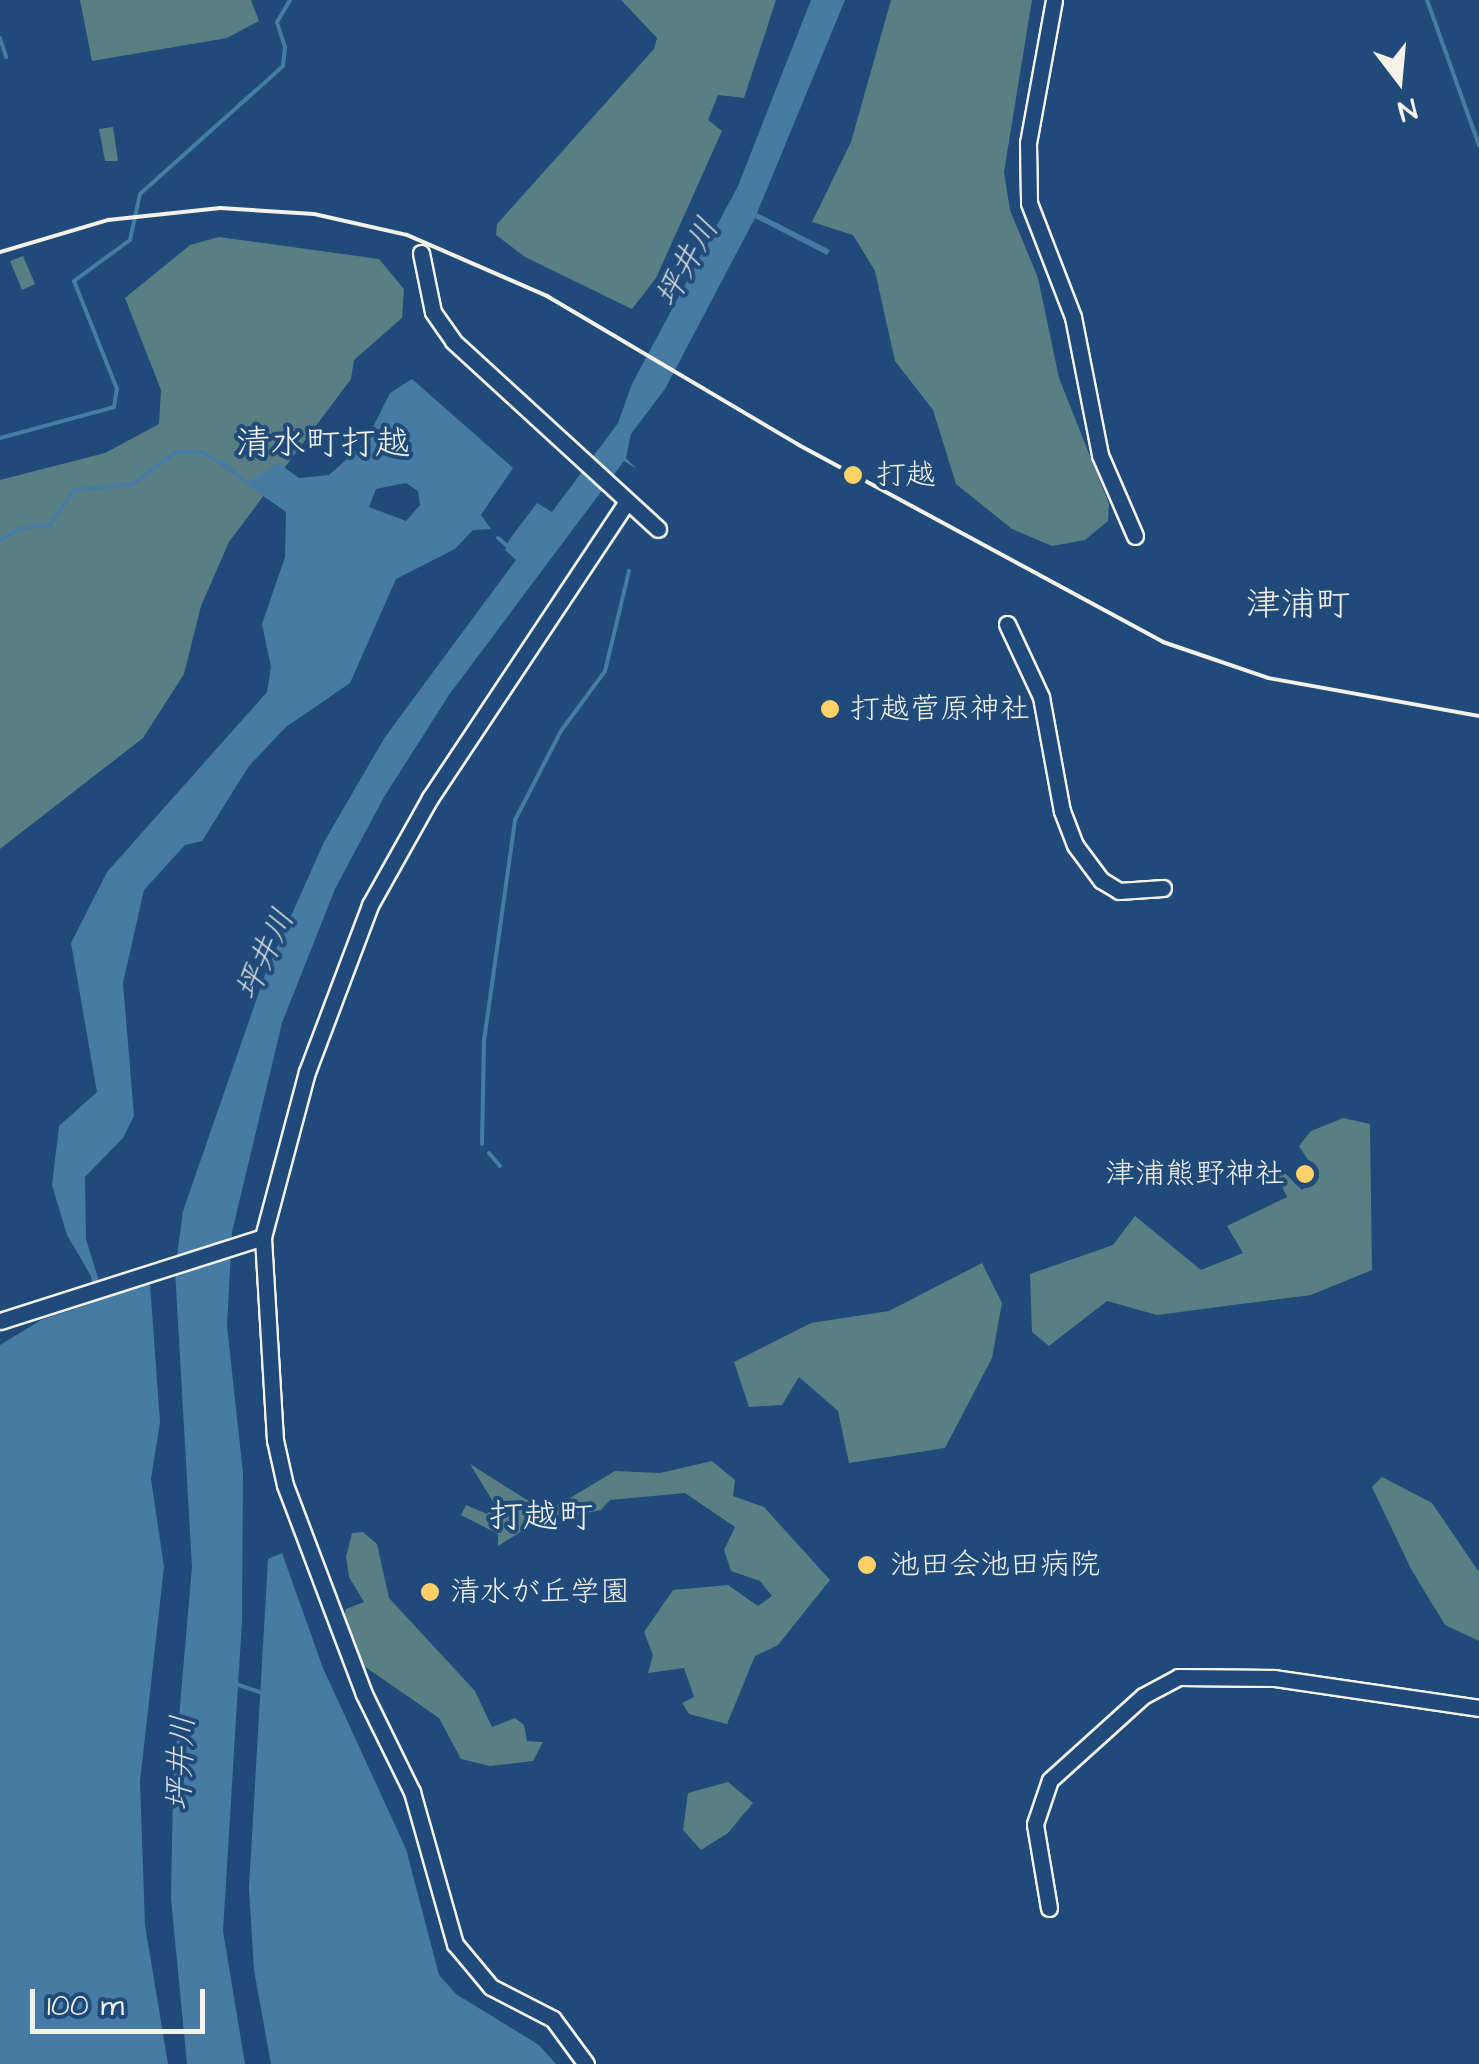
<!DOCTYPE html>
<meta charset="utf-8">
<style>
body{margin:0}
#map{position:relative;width:1479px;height:2064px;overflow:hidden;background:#1f4a7a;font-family:"Architects Daughter","Klee One",sans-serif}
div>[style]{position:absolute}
.green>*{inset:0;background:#597f84}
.water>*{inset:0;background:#467ca3}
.stream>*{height:4px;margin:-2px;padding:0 2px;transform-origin:2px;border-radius:2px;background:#467ca3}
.roads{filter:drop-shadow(2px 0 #f4f1e8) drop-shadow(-2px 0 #f4f1e8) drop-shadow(0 2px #f4f1e8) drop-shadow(0 -2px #f4f1e8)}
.minor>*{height:15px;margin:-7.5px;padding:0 7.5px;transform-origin:7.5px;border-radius:7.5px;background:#1f4a7a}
.rail>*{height:4px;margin:-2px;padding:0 2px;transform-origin:2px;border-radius:2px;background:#f4f1e8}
.dots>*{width:28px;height:28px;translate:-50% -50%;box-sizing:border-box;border:5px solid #1f4a7a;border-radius:50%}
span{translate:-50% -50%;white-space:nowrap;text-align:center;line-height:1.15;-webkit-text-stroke:8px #1f4a7a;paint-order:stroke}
.poi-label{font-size:30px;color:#f4f1e8}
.left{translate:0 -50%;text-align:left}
.right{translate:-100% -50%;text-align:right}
.water-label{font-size:32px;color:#dadfde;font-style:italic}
.quarter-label{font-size:35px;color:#f4f1e8}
.north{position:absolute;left:1349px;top:30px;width:100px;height:100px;-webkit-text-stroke:8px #1f4a7a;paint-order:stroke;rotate:164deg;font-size:28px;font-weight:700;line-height:40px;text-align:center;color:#f4f1e8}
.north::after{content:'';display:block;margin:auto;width:35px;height:45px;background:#f4f1e8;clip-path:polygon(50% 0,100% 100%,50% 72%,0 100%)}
.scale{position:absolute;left:30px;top:1989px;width:175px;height:45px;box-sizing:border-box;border:5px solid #f4f1e8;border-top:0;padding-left:12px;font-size:30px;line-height:35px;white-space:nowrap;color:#f4f1e8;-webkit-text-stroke:8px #1f4a7a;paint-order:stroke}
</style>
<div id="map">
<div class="green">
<i style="clip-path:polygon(80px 0,251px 0,259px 21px,227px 38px,92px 61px)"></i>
<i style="clip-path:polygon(621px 0,776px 0,744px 98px,718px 95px,708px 120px,722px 131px,656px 278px,632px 309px,525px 257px,496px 235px,497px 224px,654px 49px,657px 38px)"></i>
<i style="clip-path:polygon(891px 0,1032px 0,1004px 172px,1010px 210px,1038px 278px,1059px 378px,1109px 504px,1108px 521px,1085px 540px,1052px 546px,1012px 529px,956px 484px,933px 410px,895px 361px,875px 271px,853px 235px,812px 222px,851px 142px)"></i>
<i style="clip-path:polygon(113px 127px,118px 161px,105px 161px,99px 129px)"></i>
<i style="clip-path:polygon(219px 237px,379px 259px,404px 289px,402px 318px,354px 360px,351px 379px,229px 542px,201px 606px,184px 674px,143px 738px,0 849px,0 480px,105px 453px,159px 424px,161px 390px,125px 298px,190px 245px)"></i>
<i style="clip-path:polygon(23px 256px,35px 284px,22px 290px,10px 261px)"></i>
<i style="clip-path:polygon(1343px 1118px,1370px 1124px,1372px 1270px,1311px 1295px,1157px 1315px,1107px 1301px,1049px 1346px,1032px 1332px,1030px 1274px,1113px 1245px,1135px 1216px,1201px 1270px,1243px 1253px,1227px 1226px,1287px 1197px,1278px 1178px,1283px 1171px,1302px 1190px,1319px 1177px,1299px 1146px,1311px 1131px)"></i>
<i style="clip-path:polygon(982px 1263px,1002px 1303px,992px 1358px,945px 1448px,849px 1463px,838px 1411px,799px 1377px,782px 1405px,749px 1407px,734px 1362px,811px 1323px,889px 1311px)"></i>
<i style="clip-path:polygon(712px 1461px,735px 1480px,733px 1496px,764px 1507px,830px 1580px,778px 1645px,755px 1656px,727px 1724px,689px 1714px,682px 1703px,694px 1697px,684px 1668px,648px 1673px,653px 1655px,644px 1632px,673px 1590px,728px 1585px,758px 1606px,772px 1596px,760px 1581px,731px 1571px,724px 1550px,735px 1527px,685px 1493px,610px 1500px,601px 1510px,533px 1524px,498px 1546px,498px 1534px,461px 1515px,466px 1505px,487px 1514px,495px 1505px,470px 1464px,540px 1508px,560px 1504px,615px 1471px,660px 1473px)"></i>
<i style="clip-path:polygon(1382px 1477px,1432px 1503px,1479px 1572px,1479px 1641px,1445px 1625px,1411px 1569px,1372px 1487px)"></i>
<i style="clip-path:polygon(363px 1532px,377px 1544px,389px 1598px,475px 1691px,492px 1727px,515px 1718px,524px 1725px,527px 1741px,543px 1742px,533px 1761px,490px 1766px,461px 1759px,439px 1718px,361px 1664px,344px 1617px,346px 1609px,364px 1602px,349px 1577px,346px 1557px,352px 1533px)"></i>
<i style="clip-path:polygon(728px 1782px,753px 1803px,728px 1833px,701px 1850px,683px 1830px,688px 1793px)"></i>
</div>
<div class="water">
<i style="clip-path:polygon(811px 0,845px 0,757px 213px,830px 250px,827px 255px,755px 218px,665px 389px,631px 434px,626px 458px,637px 469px,624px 461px,449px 695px,384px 797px,335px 889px,282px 1023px,232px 1232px,227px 1326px,243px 1473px,242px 1621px,223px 1931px,245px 2064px,187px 2064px,171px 1899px,173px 1786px,192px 1567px,175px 1270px,183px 1211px,266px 972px,324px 842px,385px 737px,516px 560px,505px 550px,509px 540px,537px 503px,552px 512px,618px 423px,632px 384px,738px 186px)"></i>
<i style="clip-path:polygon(evenodd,412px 379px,513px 468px,481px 515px,491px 529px,473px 530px,455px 549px,396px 579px,350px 683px,286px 727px,249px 766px,202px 841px,185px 845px,144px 890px,123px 983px,134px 1116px,123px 1138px,85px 1177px,86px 1239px,104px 1298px,150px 1284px,160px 1422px,151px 1479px,164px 1567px,140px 1782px,145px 1925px,168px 2064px,0 2064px,0 1345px,41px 1320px,95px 1302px,91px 1276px,67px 1235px,52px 1185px,59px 1126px,97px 1092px,71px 943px,107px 872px,267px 692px,271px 667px,262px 624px,285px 557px,286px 512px,218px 464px,222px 459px,248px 482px,278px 463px,299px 478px,329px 475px,365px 443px,390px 393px,412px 379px,406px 483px,418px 491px,420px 505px,406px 521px,369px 507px,376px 489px,406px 483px)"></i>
<i style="clip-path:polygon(282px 1553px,323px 1668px,406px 1849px,439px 1975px,456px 1994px,539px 2045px,556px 2064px,271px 2064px,254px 1970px,249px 1888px,268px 1559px)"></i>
</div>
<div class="stream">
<i style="left:1427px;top:0;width:154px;rotate:70.3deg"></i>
<i style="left:0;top:38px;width:20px;rotate:72deg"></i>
<i style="left:0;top:438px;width:118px;rotate:-15.2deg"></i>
<i style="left:114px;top:407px;width:18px;rotate:-81deg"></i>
<i style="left:117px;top:389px;width:116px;rotate:-111.7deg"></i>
<i style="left:74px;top:281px;width:69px;rotate:-36.2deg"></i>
<i style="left:130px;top:240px;width:47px;rotate:-77.7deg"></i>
<i style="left:140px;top:194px;width:192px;rotate:-41.8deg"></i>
<i style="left:283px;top:66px;width:19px;rotate:-84deg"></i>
<i style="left:285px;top:47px;width:26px;rotate:-108deg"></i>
<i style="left:277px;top:22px;width:26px;rotate:-59deg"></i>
<i style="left:498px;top:538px;width:16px;rotate:40deg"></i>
<i style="left:0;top:540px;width:25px;rotate:-29deg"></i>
<i style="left:22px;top:528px;width:28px;rotate:-6deg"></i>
<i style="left:50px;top:525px;width:42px;rotate:-55.6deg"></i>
<i style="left:74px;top:490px;width:59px;rotate:-5.8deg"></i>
<i style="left:133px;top:484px;width:54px;rotate:-36.7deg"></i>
<i style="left:176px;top:452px;width:26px"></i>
<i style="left:202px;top:452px;width:22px;rotate:32deg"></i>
<i style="left:482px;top:1144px;width:103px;rotate:-88.9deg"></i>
<i style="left:484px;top:1041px;width:223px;rotate:-82deg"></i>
<i style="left:515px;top:820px;width:100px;rotate:-62.7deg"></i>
<i style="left:561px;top:731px;width:74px;rotate:-53.7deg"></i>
<i style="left:605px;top:671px;width:103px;rotate:-76.5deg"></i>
<i style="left:489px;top:1153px;width:17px;rotate:50deg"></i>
<i style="left:236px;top:1684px;width:31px;rotate:19deg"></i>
</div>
<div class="roads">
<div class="minor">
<i style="left:1054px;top:0;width:145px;rotate:100.3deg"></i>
<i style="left:1028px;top:143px;width:60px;rotate:89deg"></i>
<i style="left:1029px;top:203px;width:122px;rotate:68.9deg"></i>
<i style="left:1073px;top:317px;width:141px;rotate:78.9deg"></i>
<i style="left:1100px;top:455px;width:88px;rotate:66.6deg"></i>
<i style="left:421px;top:253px;width:60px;rotate:78.5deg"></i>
<i style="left:433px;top:312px;width:35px;rotate:55deg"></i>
<i style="left:453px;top:341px;width:278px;rotate:42.5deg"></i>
<i style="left:1007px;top:624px;width:81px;rotate:65deg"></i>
<i style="left:1041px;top:697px;width:116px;rotate:79.6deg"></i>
<i style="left:1062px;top:811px;width:36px;rotate:69deg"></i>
<i style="left:1075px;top:845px;width:44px;rotate:53.4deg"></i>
<i style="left:1101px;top:880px;width:21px;rotate:31deg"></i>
<i style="left:1119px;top:891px;width:44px;rotate:-3.9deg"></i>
<i style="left:0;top:1321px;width:276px;rotate:-17.7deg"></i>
<i style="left:1049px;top:1908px;width:85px;rotate:-99.5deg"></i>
<i style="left:1035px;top:1824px;width:46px;rotate:-71.2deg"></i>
<i style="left:1050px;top:1780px;width:125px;rotate:-42.1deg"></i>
<i style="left:1143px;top:1696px;width:40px;rotate:-28deg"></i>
<i style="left:1178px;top:1677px;width:96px;rotate:0.6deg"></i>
<i style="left:1274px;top:1678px;width:207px;rotate:8.3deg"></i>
<i style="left:586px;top:2064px;width:56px;rotate:-126.3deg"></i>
<i style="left:553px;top:2019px;width:70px;rotate:-152.7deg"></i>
<i style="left:491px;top:1987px;width:56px;rotate:-129.9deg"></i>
<i style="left:455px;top:1944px;width:158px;rotate:-105.8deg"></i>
<i style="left:412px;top:1792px;width:109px;rotate:-116.1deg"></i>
<i style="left:364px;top:1694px;width:223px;rotate:-110.7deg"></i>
<i style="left:285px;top:1485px;width:46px;rotate:-102.5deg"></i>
<i style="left:275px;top:1440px;width:203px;rotate:-93.4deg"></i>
<i style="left:263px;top:1237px;width:171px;rotate:-75.1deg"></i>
<i style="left:307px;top:1072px;width:178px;rotate:-69.3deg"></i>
<i style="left:370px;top:905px;width:123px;rotate:-60.7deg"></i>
<i style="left:430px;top:798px;width:356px;rotate:-56.4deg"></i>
</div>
</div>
<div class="rail">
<i style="left:0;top:252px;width:113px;rotate:-16.5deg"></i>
<i style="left:108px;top:220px;width:113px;rotate:-6.1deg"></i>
<i style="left:220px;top:208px;width:94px;rotate:3.7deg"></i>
<i style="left:314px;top:214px;width:95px;rotate:12.7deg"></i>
<i style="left:407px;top:235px;width:153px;rotate:23.5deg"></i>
<i style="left:547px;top:296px;width:291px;rotate:30.6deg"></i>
<i style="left:797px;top:444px;width:416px;rotate:28.4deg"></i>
<i style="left:1163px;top:642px;width:111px;rotate:18.9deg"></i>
<i style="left:1268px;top:678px;width:214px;rotate:10.2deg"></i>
</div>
<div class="dots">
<i style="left:853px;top:475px;background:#ffd166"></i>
<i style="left:830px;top:709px;background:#ffd166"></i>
<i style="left:1305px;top:1174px;background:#ffd166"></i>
<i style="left:867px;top:1565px;background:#ffd166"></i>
<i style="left:430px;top:1592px;background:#ffd166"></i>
</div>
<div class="poi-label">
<span class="left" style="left:876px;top:475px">打越</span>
<span class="left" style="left:850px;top:709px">打越菅原神社</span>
<span class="right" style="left:1285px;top:1174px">津浦熊野神社</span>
<span class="left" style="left:890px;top:1565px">池田会池田病院</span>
<span class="left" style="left:450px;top:1592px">清水が丘学園</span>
</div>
<div class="water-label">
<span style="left:688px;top:263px;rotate:-61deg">坪井川</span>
<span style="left:266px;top:955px;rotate:-65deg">坪井川</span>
<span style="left:182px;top:1763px;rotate:-87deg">坪井川</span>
</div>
<div class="quarter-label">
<span style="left:323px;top:444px">清水町打越</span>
<span style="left:1298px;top:605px">津浦町</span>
<span style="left:541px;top:1517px">打越町</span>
</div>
<div class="north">N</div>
<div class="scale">100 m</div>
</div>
